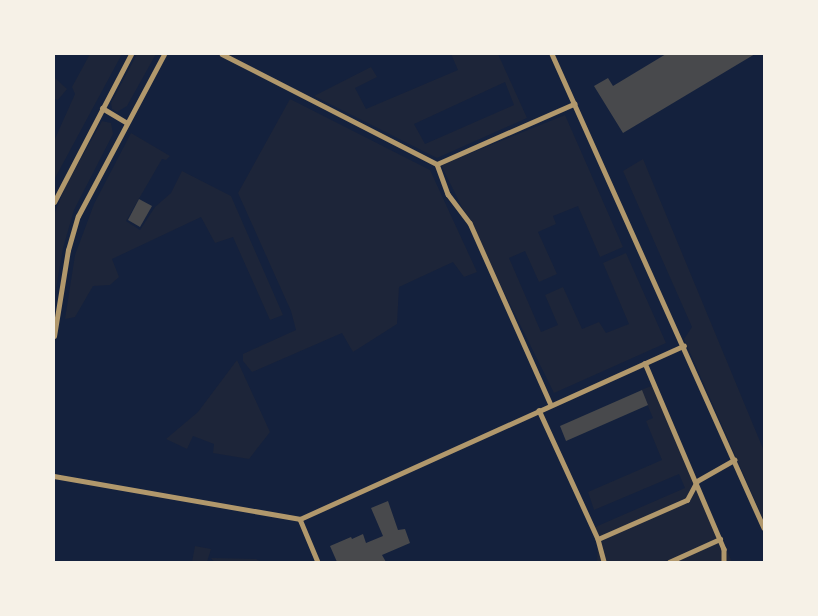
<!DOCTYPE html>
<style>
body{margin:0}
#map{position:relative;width:818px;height:616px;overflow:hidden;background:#14213d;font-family:"Work Sans",sans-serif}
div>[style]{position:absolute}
.green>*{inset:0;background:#1d2539}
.building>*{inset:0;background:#48494c}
.minor>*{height:4.5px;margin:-2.25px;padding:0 2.25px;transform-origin:2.25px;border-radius:2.25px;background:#b1986c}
.tertiary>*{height:5px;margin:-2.5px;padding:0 2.5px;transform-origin:2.5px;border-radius:2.5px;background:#b1986c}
span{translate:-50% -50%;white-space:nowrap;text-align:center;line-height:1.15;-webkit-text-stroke:4px #f6f1e7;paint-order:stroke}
.frame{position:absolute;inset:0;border:55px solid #f6f1e7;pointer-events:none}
</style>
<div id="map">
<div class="green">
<i style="clip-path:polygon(90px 54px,122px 54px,54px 180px,54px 141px,75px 94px,72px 87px)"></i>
<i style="clip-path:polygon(137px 54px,156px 54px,127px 106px,117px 112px,112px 109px,111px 103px)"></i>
<i style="clip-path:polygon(evenodd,451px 54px,498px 54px,527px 118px,437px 158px,314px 96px,371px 67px,377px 77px,355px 88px,366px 109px,458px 70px,451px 54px,505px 82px,514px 105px,425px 144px,414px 124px,505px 82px)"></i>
<i style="clip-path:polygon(54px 77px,67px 89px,58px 100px,54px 99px)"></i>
<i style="clip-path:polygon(290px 99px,430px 170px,477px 272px,464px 277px,453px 262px,399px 287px,397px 324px,353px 352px,342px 333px,252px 372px,243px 361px,243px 354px,296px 330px,291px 311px,238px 193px)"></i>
<i style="clip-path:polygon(565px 115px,623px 247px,600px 257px,578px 206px,553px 216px,556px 224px,538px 232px,557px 274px,539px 282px,525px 251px,509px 258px,541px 332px,558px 325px,545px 295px,563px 287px,582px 329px,599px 322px,606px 333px,629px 324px,603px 263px,626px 253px,666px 343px,554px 393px,441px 165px)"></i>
<i style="clip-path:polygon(102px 121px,111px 123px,113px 134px,74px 210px,63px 248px,54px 300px,54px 215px,66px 185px)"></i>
<i style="clip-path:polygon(131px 133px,170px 156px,166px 160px,162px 159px,126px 221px,140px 230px,155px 207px,171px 193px,182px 171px,231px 196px,283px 315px,270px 320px,233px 237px,215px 243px,201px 217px,112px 259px,119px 277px,110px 285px,93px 286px,75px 317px,65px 319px,75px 255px,94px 204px)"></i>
<i style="clip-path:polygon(643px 159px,764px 451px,764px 521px,684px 339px,692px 327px,623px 171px)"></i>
<i style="clip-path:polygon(237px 360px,270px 432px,249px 459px,213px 453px,214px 444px,193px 436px,187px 449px,166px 439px,198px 412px)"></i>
<i style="clip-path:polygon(654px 385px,732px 562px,597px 562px,598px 539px,593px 528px,685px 488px,679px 474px,594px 510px,588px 492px,662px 460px,646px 421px,653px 418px,641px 390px)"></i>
<i style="clip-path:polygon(195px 546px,211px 549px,207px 562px,192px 562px)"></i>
<i style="clip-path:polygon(211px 558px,256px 559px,261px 562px,214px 562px)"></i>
</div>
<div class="building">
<i style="clip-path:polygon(666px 54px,755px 54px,623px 133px,594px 86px,608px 78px,613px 86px)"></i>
<i style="clip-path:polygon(139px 199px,152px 206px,140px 227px,128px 220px)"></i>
<i style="clip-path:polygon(642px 390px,648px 405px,566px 441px,560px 426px)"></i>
<i style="clip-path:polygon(388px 501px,398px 530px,405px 529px,410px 543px,382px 555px,386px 562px,337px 562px,330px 546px,351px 537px,352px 539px,363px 534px,366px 543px,383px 536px,371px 508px)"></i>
</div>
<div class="minor">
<i style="left:222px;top:54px;width:242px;rotate:27.1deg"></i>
<i style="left:437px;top:164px;width:32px;rotate:70deg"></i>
<i style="left:448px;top:194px;width:36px;rotate:53deg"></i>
<i style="left:470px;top:223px;width:199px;rotate:66deg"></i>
<i style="left:552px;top:54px;width:519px;rotate:65.9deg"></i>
<i style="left:437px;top:164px;width:150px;rotate:-23.7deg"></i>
<i style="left:645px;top:363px;width:202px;rotate:67deg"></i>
<i style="left:724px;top:549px;width:13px;rotate:90deg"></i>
<i style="left:539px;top:410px;width:142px;rotate:65.4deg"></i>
<i style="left:598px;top:539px;width:24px;rotate:75deg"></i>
<i style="left:54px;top:476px;width:250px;rotate:9.9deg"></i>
<i style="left:300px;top:519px;width:421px;rotate:-24.3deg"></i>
<i style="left:300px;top:519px;width:47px;rotate:67.3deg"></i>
<i style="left:598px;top:539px;width:97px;rotate:-23.7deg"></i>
<i style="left:687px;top:500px;width:21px;rotate:-62deg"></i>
<i style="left:697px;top:481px;width:43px;rotate:-29.6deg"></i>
<i style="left:669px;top:562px;width:56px;rotate:-24.3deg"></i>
</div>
<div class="tertiary">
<i style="left:102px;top:108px;width:29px;rotate:31deg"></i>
<i style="left:54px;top:202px;width:167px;rotate:-62.5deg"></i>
<i style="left:54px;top:336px;width:87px;rotate:-80.8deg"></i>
<i style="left:68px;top:250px;width:35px;rotate:-74deg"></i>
<i style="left:78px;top:216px;width:183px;rotate:-62deg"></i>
</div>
<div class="frame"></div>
</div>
